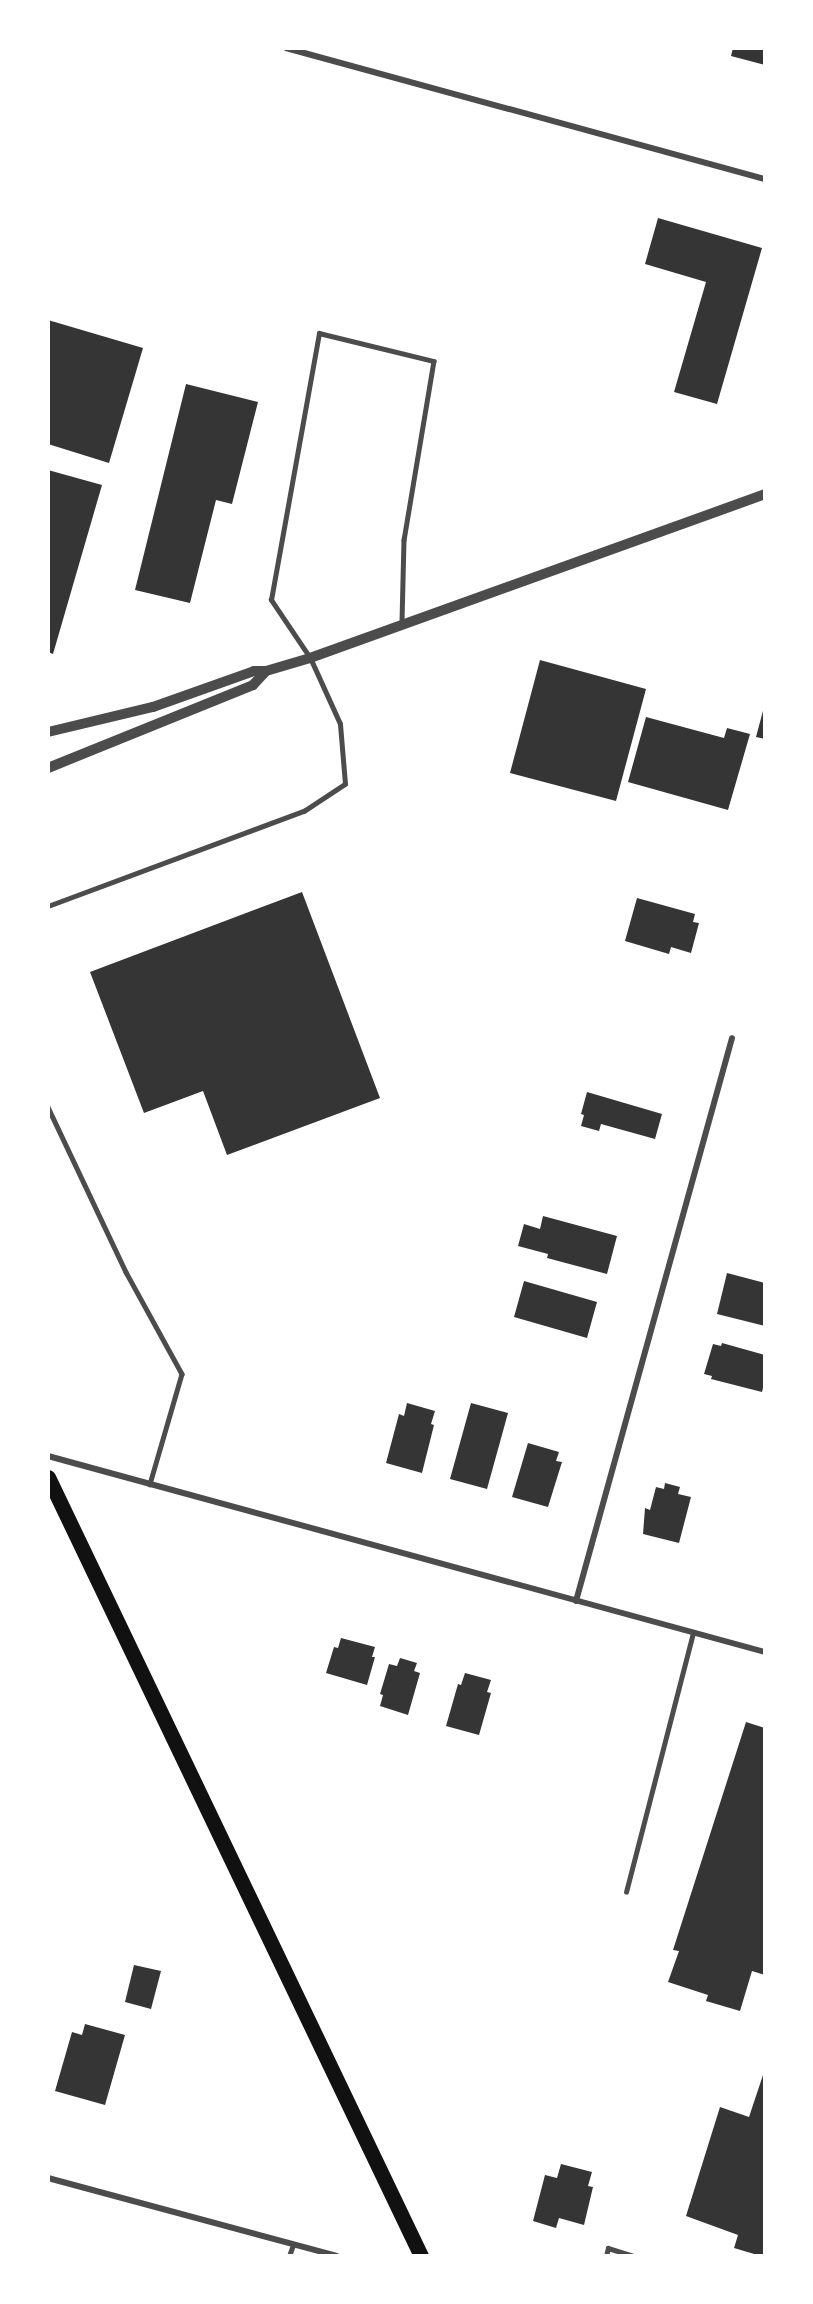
<!DOCTYPE html>
<style>
body{margin:0}
#map{position:relative;width:813px;height:2304px;overflow:hidden;background:#fff;font-family:"Work Sans",sans-serif}
div>[style]{position:absolute}
.building>*{inset:0;background:#353535}
.service>*{height:4.5px;margin:-2.25px;padding:0 2.25px;transform-origin:2.25px;border-radius:2.25px;background:#4c4c4c}
.minor>*{height:6px;margin:-3px;padding:0 3px;transform-origin:3px;border-radius:3px;background:#4c4c4c}
.tertiary>*{height:10px;margin:-5px;padding:0 5px;transform-origin:5px;border-radius:5px;background:#4c4c4c}
.primary>*{height:15px;margin:-7.5px;padding:0 7.5px;transform-origin:7.5px;border-radius:7.5px;background:#111}
span{translate:-50% -50%;white-space:nowrap;text-align:center;line-height:1.15;-webkit-text-stroke:4.5px #fff;paint-order:stroke}
.frame{position:absolute;inset:0;border:50px solid #fff;pointer-events:none}
</style>
<div id="map">
<div class="building">
<i style="clip-path:polygon(733px 48px,765px 48px,765px 65px,731px 56px)"></i>
<i style="clip-path:polygon(658px 218px,762px 248px,717px 404px,674px 392px,706px 282px,645px 264px)"></i>
<i style="clip-path:polygon(48px 320px,143px 348px,109px 463px,48px 444px)"></i>
<i style="clip-path:polygon(186px 384px,258px 402px,232px 504px,216px 500px,190px 603px,135px 590px)"></i>
<i style="clip-path:polygon(48px 470px,102px 485px,53px 654px,48px 652px)"></i>
<i style="clip-path:polygon(540px 660px,646px 689px,616px 801px,510px 773px)"></i>
<i style="clip-path:polygon(764px 707px,765px 707px,765px 739px,756px 737px)"></i>
<i style="clip-path:polygon(646px 717px,724px 738px,727px 728px,750px 734px,728px 810px,628px 782px)"></i>
<i style="clip-path:polygon(302px 892px,380px 1098px,227px 1155px,203px 1091px,144px 1113px,90px 972px)"></i>
<i style="clip-path:polygon(637px 898px,695px 914px,693px 922px,699px 923px,691px 953px,671px 947px,669px 954px,625px 941px)"></i>
<i style="clip-path:polygon(587px 1092px,662px 1114px,655px 1139px,601px 1124px,599px 1131px,581px 1126px,584px 1115px,581px 1114px)"></i>
<i style="clip-path:polygon(543px 1216px,617px 1236px,607px 1274px,547px 1258px,548px 1254px,518px 1246px,524px 1224px,540px 1229px)"></i>
<i style="clip-path:polygon(727px 1273px,765px 1283px,765px 1326px,717px 1314px)"></i>
<i style="clip-path:polygon(524px 1281px,597px 1302px,587px 1338px,514px 1317px)"></i>
<i style="clip-path:polygon(722px 1343px,765px 1355px,765px 1380px,762px 1392px,711px 1379px,712px 1376px,704px 1374px,713px 1344px,721px 1346px)"></i>
<i style="clip-path:polygon(407px 1403px,435px 1411px,431px 1424px,434px 1425px,422px 1473px,386px 1463px,399px 1414px,404px 1416px)"></i>
<i style="clip-path:polygon(471px 1403px,508px 1413px,487px 1489px,450px 1479px)"></i>
<i style="clip-path:polygon(528px 1443px,559px 1452px,556px 1461px,562px 1462px,548px 1507px,512px 1497px)"></i>
<i style="clip-path:polygon(665px 1483px,680px 1487px,678px 1494px,691px 1497px,679px 1543px,643px 1534px,645px 1508px,650px 1510px,656px 1487px,664px 1489px)"></i>
<i style="clip-path:polygon(341px 1638px,375px 1647px,372px 1657px,375px 1657px,367px 1685px,326px 1673px,334px 1647px,338px 1648px)"></i>
<i style="clip-path:polygon(400px 1658px,417px 1663px,414px 1671px,420px 1673px,408px 1715px,380px 1706px,383px 1695px,380px 1694px,389px 1664px,397px 1666px)"></i>
<i style="clip-path:polygon(465px 1673px,491px 1680px,487px 1692px,491px 1693px,479px 1735px,446px 1726px,458px 1684px,461px 1685px)"></i>
<i style="clip-path:polygon(746px 1722px,765px 1728px,765px 1975px,752px 1971px,740px 2011px,706px 2001px,708px 1995px,668px 1982px,679px 1951px,673px 1950px)"></i>
<i style="clip-path:polygon(134px 1965px,161px 1971px,151px 2009px,125px 2002px)"></i>
<i style="clip-path:polygon(85px 2024px,125px 2035px,105px 2105px,55px 2091px,72px 2032px,82px 2035px)"></i>
<i style="clip-path:polygon(765px 2069px,765px 2256px,761px 2256px,734px 2248px,738px 2235px,686px 2216px,720px 2107px,749px 2117px)"></i>
<i style="clip-path:polygon(561px 2164px,592px 2172px,588px 2186px,593px 2187px,584px 2225px,559px 2218px,556px 2228px,533px 2221px,545px 2175px,557px 2178px)"></i>
</div>
<div class="service">
<i style="left:48px;top:906px;width:273px;rotate:-20.4deg"></i>
<i style="left:304px;top:811px;width:49px;rotate:-33.4deg"></i>
<i style="left:345px;top:784px;width:60px;rotate:-94.8deg"></i>
<i style="left:340px;top:724px;width:72px;rotate:-114.4deg"></i>
<i style="left:310px;top:658px;width:70px;rotate:-123.9deg"></i>
<i style="left:271px;top:600px;width:271px;rotate:-79.8deg"></i>
<i style="left:319px;top:333px;width:118px;rotate:13.7deg"></i>
<i style="left:434px;top:361px;width:181px;rotate:99.5deg"></i>
<i style="left:404px;top:540px;width:83px;rotate:91.4deg"></i>
<i style="left:48px;top:1107px;width:183px;rotate:64.7deg"></i>
<i style="left:126px;top:1272px;width:116px;rotate:61.2deg"></i>
<i style="left:182px;top:1374px;width:115px;rotate:106.2deg"></i>
<i style="left:626px;top:1892px;width:268px;rotate:-75.5deg"></i>
<i style="left:289px;top:2256px;width:12px;rotate:-70deg"></i>
<i style="left:606px;top:2256px;width:8px;rotate:-76deg"></i>
<i style="left:608px;top:2248px;width:27px;rotate:17deg"></i>
</div>
<div class="minor">
<i style="left:286px;top:48px;width:497px;rotate:15.3deg"></i>
<i style="left:48px;top:1456px;width:743px;rotate:15.29deg"></i>
<i style="left:576px;top:1601px;width:584px;rotate:-74.51deg"></i>
<i style="left:48px;top:2178px;width:299px;rotate:15.1deg"></i>
</div>
<div class="tertiary">
<i style="left:48px;top:732px;width:108px;rotate:-13.4deg"></i>
<i style="left:153px;top:707px;width:107px;rotate:-19.6deg"></i>
<i style="left:254px;top:671px;width:12px"></i>
<i style="left:266px;top:671px;width:46px;rotate:-16.5deg"></i>
<i style="left:310px;top:658px;width:484px;rotate:-19.8deg"></i>
<i style="left:48px;top:768px;width:221px;rotate:-22deg"></i>
<i style="left:253px;top:685px;width:19px;rotate:-47deg"></i>
</div>
<div class="primary">
<i style="left:48px;top:1477px;width:864px;rotate:64.41deg"></i>
</div>
<div class="frame"></div>
</div>
